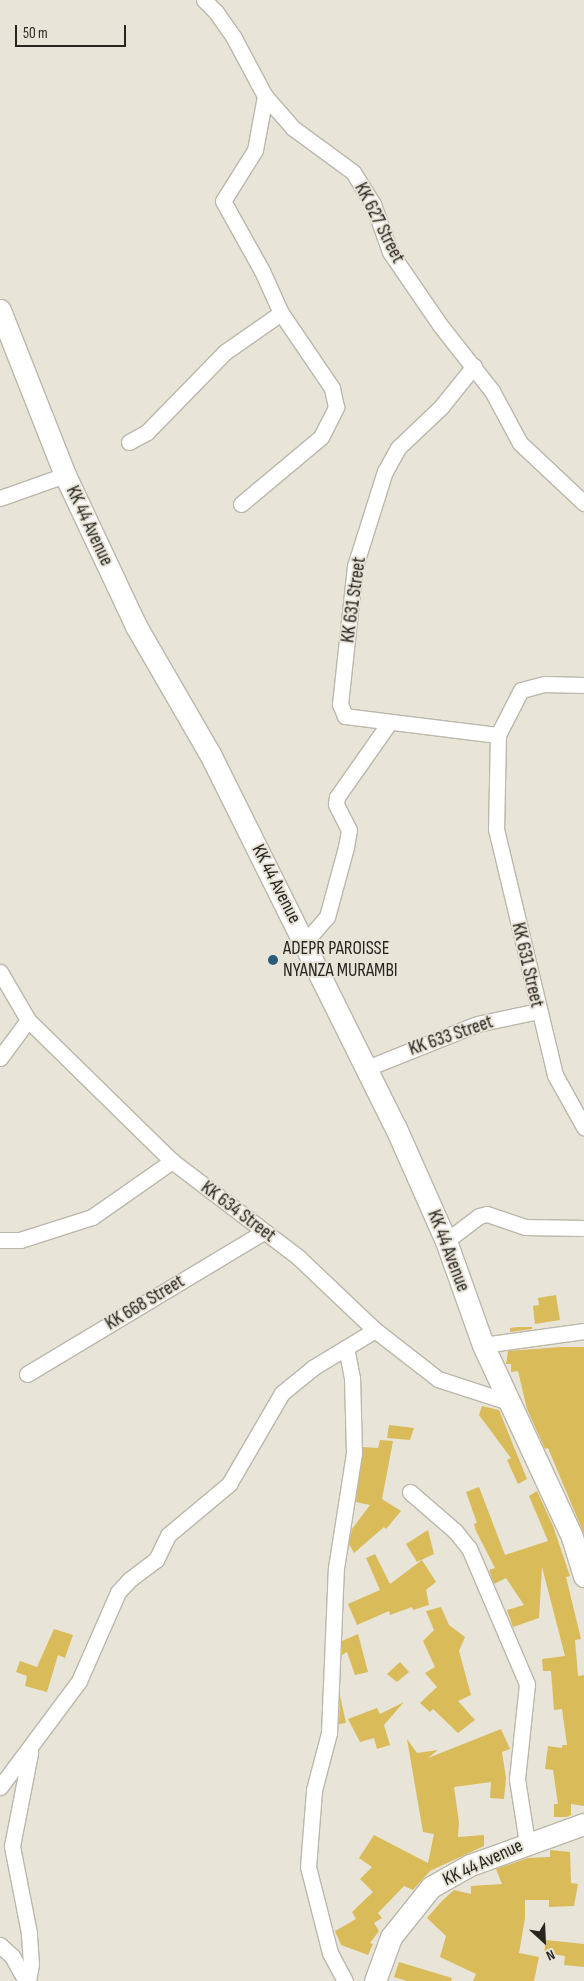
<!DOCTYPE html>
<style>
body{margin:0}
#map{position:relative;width:584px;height:1981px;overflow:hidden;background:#e8e4d7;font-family:"Sofia Sans Condensed",sans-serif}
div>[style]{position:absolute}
.building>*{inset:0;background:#d9bb59}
.roads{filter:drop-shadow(1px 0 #bbb7ab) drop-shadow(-1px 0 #bbb7ab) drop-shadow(0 1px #bbb7ab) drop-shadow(0 -1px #bbb7ab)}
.street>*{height:15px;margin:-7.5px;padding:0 7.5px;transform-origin:7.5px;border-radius:7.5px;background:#fff}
.secondary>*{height:21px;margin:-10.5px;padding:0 10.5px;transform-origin:10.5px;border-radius:10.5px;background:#fff}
.dots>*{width:14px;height:14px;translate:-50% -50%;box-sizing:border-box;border:2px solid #e8e4d7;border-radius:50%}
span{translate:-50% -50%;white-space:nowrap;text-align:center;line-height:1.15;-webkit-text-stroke:4px #e8e4d7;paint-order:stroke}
.street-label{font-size:19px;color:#262520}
.poi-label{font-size:19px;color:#262520}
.left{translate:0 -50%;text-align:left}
.north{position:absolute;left:519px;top:1916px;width:50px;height:50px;-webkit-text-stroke:4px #e8e4d7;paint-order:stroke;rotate:155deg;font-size:14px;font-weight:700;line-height:20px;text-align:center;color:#262520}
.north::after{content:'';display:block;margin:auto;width:18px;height:22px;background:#262520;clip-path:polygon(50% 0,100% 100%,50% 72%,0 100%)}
.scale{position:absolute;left:15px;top:25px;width:111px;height:22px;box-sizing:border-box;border:2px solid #262520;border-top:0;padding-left:6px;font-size:15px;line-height:18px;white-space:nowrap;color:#262520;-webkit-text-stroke:4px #e8e4d7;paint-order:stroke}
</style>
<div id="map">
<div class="building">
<i style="clip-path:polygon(556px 1295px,560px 1320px,535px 1324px,533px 1306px,539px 1305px,538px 1298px)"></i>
<i style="clip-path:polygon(518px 1327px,532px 1327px,532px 1329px,510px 1332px,510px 1328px)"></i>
<i style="clip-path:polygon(561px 1347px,584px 1347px,584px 1534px,548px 1448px,545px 1449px,527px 1409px,518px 1371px,511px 1372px,511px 1364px,506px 1364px,508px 1351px)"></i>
<i style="clip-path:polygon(482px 1406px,499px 1410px,527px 1479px,518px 1484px,507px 1460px,511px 1458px,479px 1415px)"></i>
<i style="clip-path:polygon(389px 1425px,414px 1428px,410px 1440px,387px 1438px)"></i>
<i style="clip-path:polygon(380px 1440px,393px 1441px,382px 1499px,401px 1511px,386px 1529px,384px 1527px,354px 1553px,349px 1544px,352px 1529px,370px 1505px,356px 1502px,363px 1447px,378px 1448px)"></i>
<i style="clip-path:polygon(479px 1487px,505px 1555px,548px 1541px,529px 1496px,537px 1491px,553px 1526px,570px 1576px,566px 1577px,581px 1639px,575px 1640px,578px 1676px,584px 1675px,584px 1806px,571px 1804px,571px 1815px,566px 1817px,554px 1817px,554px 1804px,558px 1804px,553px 1770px,545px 1769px,548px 1746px,562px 1748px,562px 1745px,567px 1745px,562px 1709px,554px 1710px,551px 1671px,543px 1671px,542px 1659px,565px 1656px,542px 1567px,539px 1618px,513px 1627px,507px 1610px,524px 1605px,506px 1578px,494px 1584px,489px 1570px,495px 1568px,476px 1531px,474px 1524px,477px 1523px,466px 1492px)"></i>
<i style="clip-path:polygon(428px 1530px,434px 1554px,417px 1562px,406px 1544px)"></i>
<i style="clip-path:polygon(375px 1554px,390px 1584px,422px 1560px,436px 1582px,426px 1590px,429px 1605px,413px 1610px,412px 1607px,390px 1615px,389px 1611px,357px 1625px,348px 1604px,380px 1590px,366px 1558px)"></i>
<i style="clip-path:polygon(441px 1607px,449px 1625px,465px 1637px,459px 1651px,471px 1695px,458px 1701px,475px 1720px,458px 1733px,433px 1709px,430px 1712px,420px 1703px,437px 1687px,425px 1673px,435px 1667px,423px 1641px,434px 1630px,426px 1611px)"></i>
<i style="clip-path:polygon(54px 1629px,73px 1635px,65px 1658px,58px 1655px,47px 1692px,25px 1686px,27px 1676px,16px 1672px,20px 1661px,37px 1667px)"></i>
<i style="clip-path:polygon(358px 1634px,368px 1672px,355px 1675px,347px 1652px,342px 1655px,342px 1641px)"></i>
<i style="clip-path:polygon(400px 1662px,409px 1672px,397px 1682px,387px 1674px)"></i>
<i style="clip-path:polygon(340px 1696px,346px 1723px,339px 1724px)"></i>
<i style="clip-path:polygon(404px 1702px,384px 1725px,390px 1745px,377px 1749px,374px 1738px,360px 1742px,348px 1719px,377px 1708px,380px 1714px)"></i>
<i style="clip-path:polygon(501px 1729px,510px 1749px,502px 1752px,506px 1778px,504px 1799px,490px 1798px,491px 1782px,454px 1787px,459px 1822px,458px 1837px,484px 1835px,484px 1846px,430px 1871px,413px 1890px,404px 1886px,378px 1913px,382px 1918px,374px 1923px,379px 1931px,370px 1943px,373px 1944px,368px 1955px,341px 1945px,335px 1931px,356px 1919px,352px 1912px,373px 1892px,360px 1879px,372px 1867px,359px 1858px,374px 1835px,428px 1863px,434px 1834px,423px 1832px,407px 1739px,417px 1753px,438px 1750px,428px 1758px)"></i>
<i style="clip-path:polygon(550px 1850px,570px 1852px,571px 1883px,578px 1884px,574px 1906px,549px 1907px,549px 1900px,525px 1900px,525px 1918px,519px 1953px,539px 1957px,534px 1981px,473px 1981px,476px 1974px,440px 1957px,446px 1936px,427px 1918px,441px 1902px,454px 1890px,471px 1894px,471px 1886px,502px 1884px,496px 1869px,528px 1858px,550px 1857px)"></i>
<i style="clip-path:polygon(546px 1940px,584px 1944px,584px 1967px,564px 1965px,565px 1956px,544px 1953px)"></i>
<i style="clip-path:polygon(399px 1962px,452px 1978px,451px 1981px,407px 1981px,394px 1977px)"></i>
</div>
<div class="roads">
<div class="street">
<i style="left:204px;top:0;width:17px;rotate:45deg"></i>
<i style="left:216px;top:12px;width:32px;rotate:55deg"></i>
<i style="left:234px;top:38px;width:66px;rotate:61.9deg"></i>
<i style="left:265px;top:96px;width:43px;rotate:48.8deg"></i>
<i style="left:293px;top:128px;width:74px;rotate:36.3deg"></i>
<i style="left:353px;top:172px;width:38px;rotate:58deg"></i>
<i style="left:373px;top:204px;width:51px;rotate:70.5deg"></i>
<i style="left:390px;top:252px;width:88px;rotate:55.6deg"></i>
<i style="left:440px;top:325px;width:84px;rotate:51.8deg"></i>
<i style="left:492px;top:391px;width:59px;rotate:61.7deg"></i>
<i style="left:520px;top:443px;width:88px;rotate:43.2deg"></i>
<i style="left:474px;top:366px;width:53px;rotate:128.8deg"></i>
<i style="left:441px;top:407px;width:59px;rotate:136.4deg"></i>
<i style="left:398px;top:448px;width:26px;rotate:119deg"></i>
<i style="left:385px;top:471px;width:100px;rotate:107.5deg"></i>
<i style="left:355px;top:566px;width:139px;rotate:96.2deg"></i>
<i style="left:340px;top:704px;width:13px;rotate:67deg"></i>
<i style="left:345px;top:716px;width:154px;rotate:7.1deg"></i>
<i style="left:129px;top:442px;width:21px;rotate:-29deg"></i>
<i style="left:147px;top:432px;width:112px;rotate:-45.7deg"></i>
<i style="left:225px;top:352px;width:68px;rotate:-34.9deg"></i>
<i style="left:0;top:498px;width:69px;rotate:-19.5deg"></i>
<i style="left:241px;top:504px;width:104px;rotate:-39.9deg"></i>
<i style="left:321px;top:437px;width:34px;rotate:-63deg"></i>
<i style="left:336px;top:407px;width:19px;rotate:-102deg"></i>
<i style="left:332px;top:388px;width:91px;rotate:-124.2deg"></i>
<i style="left:281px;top:313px;width:46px;rotate:-114.3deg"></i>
<i style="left:262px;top:271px;width:80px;rotate:-119.1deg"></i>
<i style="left:223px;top:201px;width:60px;rotate:-57.9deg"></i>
<i style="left:255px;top:150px;width:55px;rotate:-79.5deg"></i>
<i style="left:584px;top:685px;width:40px;rotate:-178.6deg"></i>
<i style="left:544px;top:684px;width:24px;rotate:165deg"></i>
<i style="left:521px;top:690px;width:51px;rotate:117.1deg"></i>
<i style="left:498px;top:735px;width:94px;rotate:91.2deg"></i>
<i style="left:496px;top:829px;width:253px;rotate:76.5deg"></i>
<i style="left:555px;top:1075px;width:60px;rotate:60.9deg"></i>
<i style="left:305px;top:942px;width:33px;rotate:-49deg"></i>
<i style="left:327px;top:917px;width:73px;rotate:-74.8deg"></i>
<i style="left:346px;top:847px;width:17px;rotate:-80deg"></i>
<i style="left:349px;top:830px;width:29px;rotate:-117deg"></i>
<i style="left:336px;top:804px;width:7px;rotate:-82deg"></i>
<i style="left:337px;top:797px;width:90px;rotate:-54.9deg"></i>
<i style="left:0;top:972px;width:56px;rotate:59.7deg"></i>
<i style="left:28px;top:1020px;width:202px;rotate:44.4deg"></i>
<i style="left:172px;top:1161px;width:158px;rotate:37.3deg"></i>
<i style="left:298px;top:1257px;width:106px;rotate:43.5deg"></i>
<i style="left:375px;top:1330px;width:80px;rotate:37.9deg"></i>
<i style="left:438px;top:1379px;width:78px;rotate:18deg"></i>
<i style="left:0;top:1058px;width:47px;rotate:-53.6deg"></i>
<i style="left:367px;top:1068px;width:118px;rotate:-21.8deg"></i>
<i style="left:477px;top:1024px;width:62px;rotate:-12deg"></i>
<i style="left:0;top:1240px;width:20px"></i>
<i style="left:20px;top:1240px;width:76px;rotate:-17.7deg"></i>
<i style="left:92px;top:1217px;width:98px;rotate:-35deg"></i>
<i style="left:446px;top:1241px;width:41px;rotate:-37.1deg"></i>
<i style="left:479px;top:1216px;width:8px;rotate:-14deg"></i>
<i style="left:487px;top:1214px;width:40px;rotate:18.9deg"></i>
<i style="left:525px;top:1227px;width:59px;rotate:1deg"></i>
<i style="left:483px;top:1345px;width:102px;rotate:-7.9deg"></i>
<i style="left:27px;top:1374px;width:275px;rotate:-31deg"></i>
<i style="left:410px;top:1492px;width:60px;rotate:40.9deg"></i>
<i style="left:455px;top:1531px;width:22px;rotate:51deg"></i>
<i style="left:469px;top:1548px;width:148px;rotate:66.9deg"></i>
<i style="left:527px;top:1684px;width:96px;rotate:96deg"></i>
<i style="left:517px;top:1779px;width:65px;rotate:81.1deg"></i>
<i style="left:0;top:1787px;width:132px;rotate:-53.3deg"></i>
<i style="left:79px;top:1681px;width:97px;rotate:-66.3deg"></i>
<i style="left:118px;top:1592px;width:16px;rotate:-47deg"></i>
<i style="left:129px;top:1580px;width:34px;rotate:-37deg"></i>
<i style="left:156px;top:1560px;width:28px;rotate:-64deg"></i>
<i style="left:168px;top:1535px;width:80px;rotate:-39.9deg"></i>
<i style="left:229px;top:1484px;width:105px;rotate:-59.8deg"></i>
<i style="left:282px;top:1393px;width:41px;rotate:-39.1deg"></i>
<i style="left:314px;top:1367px;width:71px;rotate:-31.2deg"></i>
<i style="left:0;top:1945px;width:16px;rotate:43deg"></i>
<i style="left:12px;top:1956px;width:29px;rotate:61deg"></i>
<i style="left:28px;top:1981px;width:17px;rotate:-80deg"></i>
<i style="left:31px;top:1964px;width:31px;rotate:-94deg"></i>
<i style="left:29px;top:1933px;width:89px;rotate:-101.1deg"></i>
<i style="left:12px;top:1846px;width:95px;rotate:-79deg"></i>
<i style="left:345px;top:1981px;width:32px;rotate:-118deg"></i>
<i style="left:330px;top:1953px;width:89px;rotate:-104.3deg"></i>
<i style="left:308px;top:1867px;width:77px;rotate:-85.5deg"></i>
<i style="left:314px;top:1790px;width:59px;rotate:-75.3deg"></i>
<i style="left:329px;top:1733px;width:165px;rotate:-87.6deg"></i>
<i style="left:336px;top:1568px;width:116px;rotate:-81.1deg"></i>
<i style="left:354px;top:1453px;width:75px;rotate:-91.5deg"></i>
<i style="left:352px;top:1378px;width:31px;rotate:-101deg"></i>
</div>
<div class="secondary">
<i style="left:0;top:310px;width:177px;rotate:68.5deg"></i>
<i style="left:65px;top:475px;width:167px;rotate:64.8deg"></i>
<i style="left:136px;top:626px;width:148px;rotate:60deg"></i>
<i style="left:210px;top:754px;width:415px;rotate:63.6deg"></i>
<i style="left:395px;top:1126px;width:126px;rotate:66.1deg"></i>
<i style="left:446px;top:1241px;width:110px;rotate:70.4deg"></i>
<i style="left:483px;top:1345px;width:212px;rotate:65.1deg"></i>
<i style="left:572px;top:1537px;width:41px;rotate:72.9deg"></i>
<i style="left:375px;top:1981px;width:47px;rotate:-70deg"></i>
<i style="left:391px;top:1937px;width:64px;rotate:-51.3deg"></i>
<i style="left:431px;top:1887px;width:45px;rotate:-29.4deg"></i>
<i style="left:470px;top:1865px;width:121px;rotate:-19.8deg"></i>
</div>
</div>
<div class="dots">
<i style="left:273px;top:960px;background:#295b78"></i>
</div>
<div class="street-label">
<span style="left:379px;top:223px;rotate:63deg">KK 627 Street</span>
<span style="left:89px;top:526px;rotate:65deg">KK 44 Avenue</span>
<span style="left:354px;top:600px;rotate:-82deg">KK 631 Street</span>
<span style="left:276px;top:884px;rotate:63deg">KK 44 Avenue</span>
<span style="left:527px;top:965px;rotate:77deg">KK 631 Street</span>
<span style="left:451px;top:1036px;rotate:-19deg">KK 633 Street</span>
<span style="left:238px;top:1212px;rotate:37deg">KK 634 Street</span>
<span style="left:448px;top:1251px;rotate:69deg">KK 44 Avenue</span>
<span style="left:145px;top:1303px;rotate:-31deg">KK 668 Street</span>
<span style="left:483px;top:1863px;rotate:-25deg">KK 44 Avenue</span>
</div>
<div class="poi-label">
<span class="left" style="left:283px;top:960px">ADEPR PAROISSE<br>NYANZA MURAMBI</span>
</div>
<div class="north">N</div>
<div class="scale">50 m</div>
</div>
